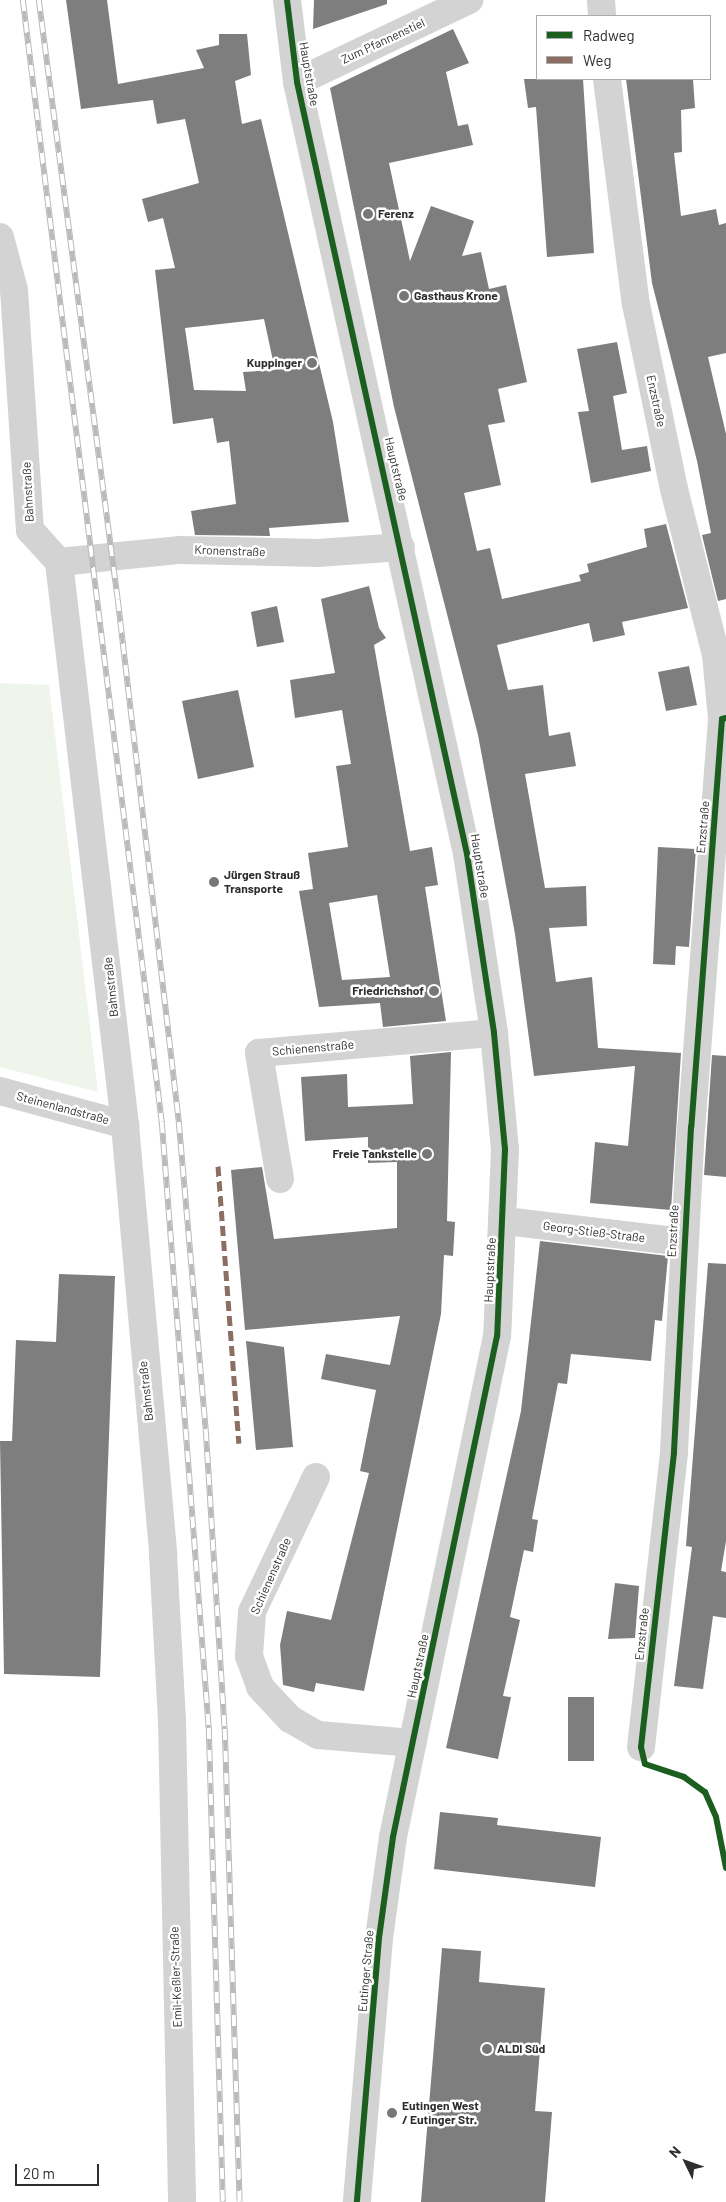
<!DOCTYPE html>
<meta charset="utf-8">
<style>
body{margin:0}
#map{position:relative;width:726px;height:2202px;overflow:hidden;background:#fff;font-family:Barlow,sans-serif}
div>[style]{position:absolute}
.green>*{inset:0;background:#f0f5eb}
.building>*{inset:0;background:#7e7e7e}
.minor>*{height:28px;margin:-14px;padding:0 14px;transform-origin:14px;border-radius:14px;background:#d3d3d3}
.rail>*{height:5.5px;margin-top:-2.75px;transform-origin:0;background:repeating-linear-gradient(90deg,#fff 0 11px,#bababa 0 22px);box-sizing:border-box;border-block:1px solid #bababa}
.quiet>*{height:5px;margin-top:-2.5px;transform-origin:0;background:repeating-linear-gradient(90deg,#8d6e63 0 10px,transparent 0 15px)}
.cycleway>*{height:6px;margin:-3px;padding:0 3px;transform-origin:3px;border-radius:3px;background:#1b5e20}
.dots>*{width:14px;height:14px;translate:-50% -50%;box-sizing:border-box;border:2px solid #fff;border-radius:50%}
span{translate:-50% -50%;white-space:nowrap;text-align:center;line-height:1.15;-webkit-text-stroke:5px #fff;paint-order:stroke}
.street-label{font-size:12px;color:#2e2e2e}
.poi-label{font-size:12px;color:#2e2e2e;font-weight:700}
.left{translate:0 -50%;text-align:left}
.right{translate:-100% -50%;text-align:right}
.legend{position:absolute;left:536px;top:15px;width:175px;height:65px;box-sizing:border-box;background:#fff;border:1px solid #ababab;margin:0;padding:6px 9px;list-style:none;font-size:15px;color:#2e2e2e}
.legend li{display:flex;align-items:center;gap:10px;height:25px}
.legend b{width:25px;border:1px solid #ababab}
.north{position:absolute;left:661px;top:2137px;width:50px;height:50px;-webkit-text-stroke:4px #fff;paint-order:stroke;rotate:312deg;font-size:14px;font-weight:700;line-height:20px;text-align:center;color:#2e2e2e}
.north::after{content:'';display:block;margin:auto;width:18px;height:22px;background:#2e2e2e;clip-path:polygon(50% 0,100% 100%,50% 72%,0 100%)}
.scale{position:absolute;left:15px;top:2164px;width:84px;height:22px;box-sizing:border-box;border:2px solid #2e2e2e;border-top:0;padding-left:6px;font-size:15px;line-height:18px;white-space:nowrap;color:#2e2e2e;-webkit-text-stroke:4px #fff;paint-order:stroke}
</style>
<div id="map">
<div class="green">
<i style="clip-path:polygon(0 683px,49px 685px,98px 1092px,0 1067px)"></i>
</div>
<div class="building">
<i style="clip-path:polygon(evenodd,66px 0,107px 0,118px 84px,204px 68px,196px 50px,219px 45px,219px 34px,247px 34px,251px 75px,235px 81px,242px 124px,261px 119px,333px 422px,349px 522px,269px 528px,270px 536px,195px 535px,191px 511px,236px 504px,229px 441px,217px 443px,213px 418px,173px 424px,155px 270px,175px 268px,163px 218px,148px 222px,142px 199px,199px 183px,185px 119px,157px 124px,153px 100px,81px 109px,66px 0,264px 319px,275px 370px,243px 372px,246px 391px,194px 390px,185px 328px,264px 319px)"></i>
<i style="clip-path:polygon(314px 0,387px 0,387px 4px,313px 29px)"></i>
<i style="clip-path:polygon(453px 29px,469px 63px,446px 72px,458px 126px,468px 124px,473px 145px,389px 163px,410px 261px,431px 206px,474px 221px,462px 256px,481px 252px,489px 289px,506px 285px,527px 382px,498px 389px,505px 422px,488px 425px,501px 485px,464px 493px,477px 551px,490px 548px,502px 599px,581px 581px,579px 575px,589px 572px,587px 564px,647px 547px,644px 529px,666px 524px,688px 608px,622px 622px,625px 635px,593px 642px,589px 623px,497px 645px,508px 690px,543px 685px,549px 736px,570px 732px,576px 766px,525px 774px,545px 888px,586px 886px,587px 926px,549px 928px,556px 982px,592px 977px,598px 1048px,681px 1053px,671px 1210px,590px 1203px,595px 1142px,628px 1146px,635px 1066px,534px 1076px,515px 934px,478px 735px,394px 407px,330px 88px)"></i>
<i style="clip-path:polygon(524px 79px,583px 79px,594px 253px,547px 257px,536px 107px,528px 108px)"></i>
<i style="clip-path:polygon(626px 79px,693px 79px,695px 108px,681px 110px,682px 152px,674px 153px,681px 216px,716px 209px,719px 225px,726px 223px,726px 353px,708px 357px,726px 434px,726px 599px,718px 601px,702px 535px,711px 533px,697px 461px,652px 283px)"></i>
<i style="clip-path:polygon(617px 342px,627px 393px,613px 396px,622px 450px,647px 446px,651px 471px,591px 483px,578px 412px,589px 411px,577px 349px)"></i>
<i style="clip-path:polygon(evenodd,369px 586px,379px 628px,386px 638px,374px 645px,410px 851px,432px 847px,438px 885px,425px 887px,446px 1021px,383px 1027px,380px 1003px,319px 1007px,299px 891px,313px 889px,308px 853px,348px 847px,336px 766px,351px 764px,342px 710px,295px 718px,290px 680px,335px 673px,321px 599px,369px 586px,377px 895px,390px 977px,342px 980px,329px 903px,377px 895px)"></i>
<i style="clip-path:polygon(277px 606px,284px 642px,257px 647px,251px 612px)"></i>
<i style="clip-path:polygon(689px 666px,697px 705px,666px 711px,658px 672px)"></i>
<i style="clip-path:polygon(238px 690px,254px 767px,198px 779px,182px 701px)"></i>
<i style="clip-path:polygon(658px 847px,696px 849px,689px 947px,676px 946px,675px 965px,653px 964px)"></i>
<i style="clip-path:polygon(451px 1052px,447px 1221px,455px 1222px,453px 1256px,444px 1255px,441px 1314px,364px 1691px,316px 1683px,314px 1692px,283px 1685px,280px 1645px,287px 1611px,331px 1620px,369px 1473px,360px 1471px,376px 1390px,321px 1379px,326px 1354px,390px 1365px,400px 1316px,245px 1330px,231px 1170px,262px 1167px,274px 1239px,397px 1228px,397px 1162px,368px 1163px,368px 1137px,305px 1141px,301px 1077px,347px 1074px,348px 1107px,413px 1104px,410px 1056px)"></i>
<i style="clip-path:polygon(712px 1055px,726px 1056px,726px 1177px,704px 1175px)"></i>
<i style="clip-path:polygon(540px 1241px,668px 1256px,662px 1321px,655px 1320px,651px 1361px,571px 1354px,567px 1384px,558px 1383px,532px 1519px,538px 1520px,533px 1552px,524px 1550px,510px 1617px,520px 1620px,503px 1696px,511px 1697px,498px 1759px,446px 1748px,521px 1411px)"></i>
<i style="clip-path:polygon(708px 1263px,726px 1264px,726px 1541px,721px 1571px,726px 1572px,726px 1618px,713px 1616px,703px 1689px,674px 1686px,692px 1547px,686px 1546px)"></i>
<i style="clip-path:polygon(59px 1274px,115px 1276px,100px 1677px,4px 1674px,0 1441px,12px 1441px,16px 1340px,56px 1342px)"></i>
<i style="clip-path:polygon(246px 1341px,284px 1347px,293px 1447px,256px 1450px)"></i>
<i style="clip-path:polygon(615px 1583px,639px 1586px,635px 1638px,608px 1639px)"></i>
<i style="clip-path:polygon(568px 1697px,594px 1697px,594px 1761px,568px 1761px)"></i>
<i style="clip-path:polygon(440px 1812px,498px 1818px,497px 1825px,601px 1837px,595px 1887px,434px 1869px)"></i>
<i style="clip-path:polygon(442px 1948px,481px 1951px,479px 1982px,545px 1988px,535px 2111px,552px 2112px,545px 2202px,421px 2202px)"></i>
</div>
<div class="minor">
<i style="left:287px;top:0;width:83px;rotate:83deg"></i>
<i style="left:297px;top:82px;width:790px;rotate:77.58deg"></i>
<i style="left:467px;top:854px;width:181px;rotate:81.4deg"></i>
<i style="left:494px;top:1033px;width:117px;rotate:84.6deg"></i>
<i style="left:505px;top:1149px;width:187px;rotate:92.4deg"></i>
<i style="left:497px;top:1336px;width:512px;rotate:101.73deg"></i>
<i style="left:393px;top:1837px;width:102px;rotate:97.9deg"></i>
<i style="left:379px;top:1938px;width:265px;rotate:94.8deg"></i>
<i style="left:601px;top:0;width:16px;rotate:86deg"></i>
<i style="left:607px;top:79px;width:227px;rotate:82.7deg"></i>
<i style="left:636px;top:304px;width:189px;rotate:78.4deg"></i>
<i style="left:674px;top:489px;width:171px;rotate:75.8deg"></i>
<i style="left:716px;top:655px;width:64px;rotate:84.6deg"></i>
<i style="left:722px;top:719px;width:409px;rotate:94.3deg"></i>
<i style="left:691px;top:1127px;width:326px;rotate:93deg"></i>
<i style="left:674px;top:1453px;width:296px;rotate:96.4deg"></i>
<i style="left:297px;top:82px;width:191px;rotate:-25.5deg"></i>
<i style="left:0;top:237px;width:55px;rotate:75.2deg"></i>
<i style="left:14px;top:290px;width:241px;rotate:86.2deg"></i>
<i style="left:30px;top:530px;width:43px;rotate:47.8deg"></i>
<i style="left:59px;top:562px;width:567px;rotate:83.31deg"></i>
<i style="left:125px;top:1125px;width:432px;rotate:84.9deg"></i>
<i style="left:163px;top:1555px;width:165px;rotate:86.9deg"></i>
<i style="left:172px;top:1720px;width:482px;rotate:88.8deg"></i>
<i style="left:59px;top:562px;width:122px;rotate:-5.7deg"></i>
<i style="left:180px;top:550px;width:138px;rotate:1.2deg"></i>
<i style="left:318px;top:553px;width:83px;rotate:-4.1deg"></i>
<i style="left:0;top:1091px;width:130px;rotate:15.2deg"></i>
<i style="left:280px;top:1179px;width:128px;rotate:-99.5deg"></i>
<i style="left:259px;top:1053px;width:236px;rotate:-4.9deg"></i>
<i style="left:504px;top:1221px;width:180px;rotate:6.7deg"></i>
<i style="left:316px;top:1477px;width:149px;rotate:115.4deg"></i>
<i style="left:252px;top:1612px;width:44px;rotate:93.9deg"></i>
<i style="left:249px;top:1656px;width:33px;rotate:70deg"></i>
<i style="left:260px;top:1687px;width:44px;rotate:46.8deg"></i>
<i style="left:290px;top:1719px;width:32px;rotate:30deg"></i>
<i style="left:318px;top:1735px;width:95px;rotate:4.8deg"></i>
</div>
<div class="rail">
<i style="left:23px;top:0;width:1131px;rotate:82.94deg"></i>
<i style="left:162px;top:1122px;width:608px;rotate:85.57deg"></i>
<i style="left:209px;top:1728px;width:474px;rotate:88.3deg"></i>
<i style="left:39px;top:0;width:605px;rotate:82.5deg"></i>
<i style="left:118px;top:600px;width:526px;rotate:83.33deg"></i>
<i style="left:179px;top:1122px;width:309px;rotate:85deg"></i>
<i style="left:206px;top:1430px;width:300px;rotate:86.4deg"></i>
<i style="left:225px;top:1729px;width:473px;rotate:88.2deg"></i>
</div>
<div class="quiet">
<i style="left:218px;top:1166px;width:278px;rotate:85.7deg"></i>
</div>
<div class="cycleway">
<i style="left:287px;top:0;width:83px;rotate:83deg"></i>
<i style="left:297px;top:82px;width:790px;rotate:77.58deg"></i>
<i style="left:467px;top:854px;width:181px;rotate:81.4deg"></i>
<i style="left:494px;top:1033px;width:117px;rotate:84.6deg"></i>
<i style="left:505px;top:1149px;width:187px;rotate:92.4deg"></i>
<i style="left:497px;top:1336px;width:512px;rotate:101.73deg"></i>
<i style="left:393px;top:1837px;width:102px;rotate:97.9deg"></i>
<i style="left:379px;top:1938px;width:265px;rotate:94.8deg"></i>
<i style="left:726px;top:718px;width:4px;rotate:166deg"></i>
<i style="left:722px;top:719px;width:409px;rotate:94.3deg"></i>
<i style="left:691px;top:1127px;width:326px;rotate:93deg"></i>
<i style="left:674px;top:1453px;width:296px;rotate:96.4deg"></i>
<i style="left:641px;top:1747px;width:17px;rotate:77deg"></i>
<i style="left:645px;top:1764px;width:41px;rotate:18.4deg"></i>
<i style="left:684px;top:1777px;width:26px;rotate:36deg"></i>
<i style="left:705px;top:1792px;width:27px;rotate:66deg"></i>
<i style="left:716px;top:1817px;width:52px;rotate:78.9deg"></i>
</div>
<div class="dots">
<i style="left:368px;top:214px;background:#777"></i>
<i style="left:404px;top:296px;background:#777"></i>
<i style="left:312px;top:363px;background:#777"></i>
<i style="left:214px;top:882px;background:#777"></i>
<i style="left:434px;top:991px;background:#777"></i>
<i style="left:427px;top:1154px;background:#777"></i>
<i style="left:487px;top:2049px;background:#777"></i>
<i style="left:392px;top:2113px;background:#777"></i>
</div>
<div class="street-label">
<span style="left:383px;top:41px;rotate:-25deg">Zum Pfannenstiel</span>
<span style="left:309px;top:74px;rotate:80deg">Hauptstraße</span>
<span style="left:656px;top:401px;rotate:78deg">Enzstraße</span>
<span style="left:396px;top:469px;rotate:77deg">Hauptstraße</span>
<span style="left:28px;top:492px;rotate:-93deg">Bahnstraße</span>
<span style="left:230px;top:551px;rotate:2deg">Kronenstraße</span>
<span style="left:703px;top:827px;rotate:-85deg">Enzstraße</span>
<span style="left:480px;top:866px;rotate:81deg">Hauptstraße</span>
<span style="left:111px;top:987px;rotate:-96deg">Bahnstraße</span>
<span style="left:313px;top:1048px;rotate:-5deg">Schienenstraße</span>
<span style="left:63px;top:1108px;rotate:15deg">Steinenlandstraße</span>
<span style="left:673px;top:1231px;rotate:-87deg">Enzstraße</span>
<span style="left:594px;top:1232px;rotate:7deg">Georg-Stieß-Straße</span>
<span style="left:490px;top:1270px;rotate:-87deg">Hauptstraße</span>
<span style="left:146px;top:1391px;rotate:-96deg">Bahnstraße</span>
<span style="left:271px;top:1576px;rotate:-66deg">Schienenstraße</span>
<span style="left:642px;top:1634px;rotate:-84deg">Enzstraße</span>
<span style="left:418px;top:1666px;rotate:-78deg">Hauptstraße</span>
<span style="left:366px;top:1971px;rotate:-85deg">Eutinger Straße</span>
<span style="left:176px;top:1977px;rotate:-92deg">Emil-Keßler-Straße</span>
</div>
<div class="poi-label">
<span class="left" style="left:378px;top:214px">Ferenz</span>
<span class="left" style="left:414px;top:296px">Gasthaus Krone</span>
<span class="right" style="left:302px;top:363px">Kuppinger</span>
<span class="left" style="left:224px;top:882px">Jürgen Strauß<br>Transporte</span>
<span class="right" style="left:424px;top:991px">Friedrichshof</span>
<span class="right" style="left:417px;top:1154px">Freie Tankstelle</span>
<span class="left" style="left:497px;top:2049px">ALDI Süd</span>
<span class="left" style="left:402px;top:2113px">Eutingen West<br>/ Eutinger Str.</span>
</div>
<ul class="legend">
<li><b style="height:6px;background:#1b5e20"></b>Radweg</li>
<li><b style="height:6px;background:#8d6e63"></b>Weg</li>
</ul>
<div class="north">N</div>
<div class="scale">20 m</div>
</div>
